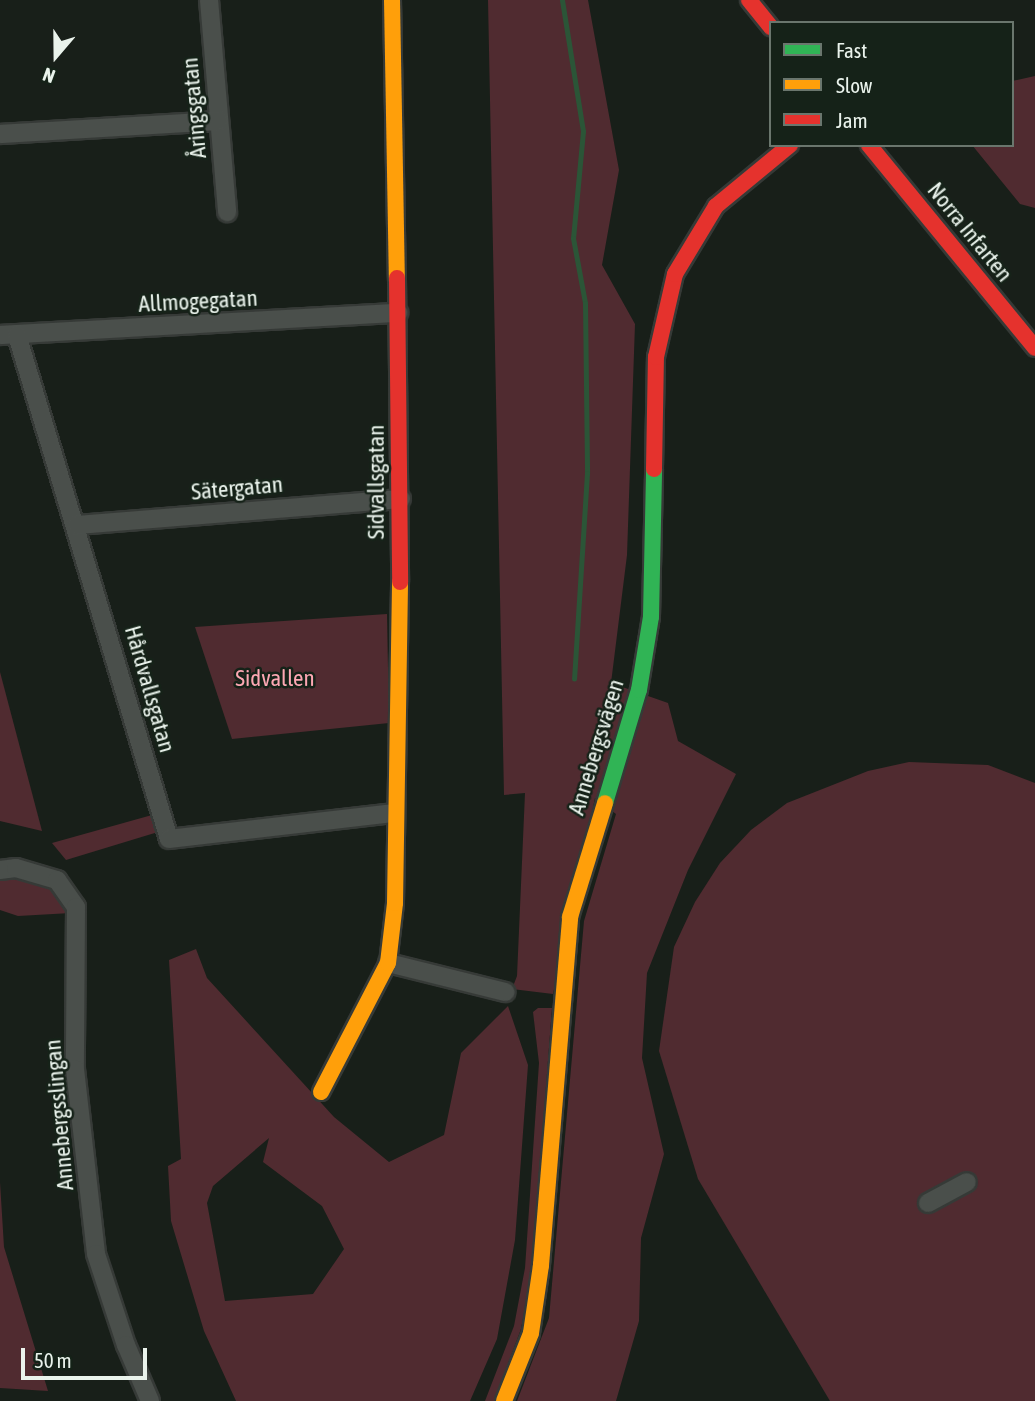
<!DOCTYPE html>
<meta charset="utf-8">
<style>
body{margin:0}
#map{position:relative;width:1035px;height:1401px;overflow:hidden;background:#181f19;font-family:"Asap Condensed",sans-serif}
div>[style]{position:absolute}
.green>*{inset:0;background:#502b30}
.stream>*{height:5px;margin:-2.5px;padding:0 2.5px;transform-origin:2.5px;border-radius:2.5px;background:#2b5537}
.roads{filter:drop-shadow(2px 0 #363a37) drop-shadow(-2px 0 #363a37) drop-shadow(0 2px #363a37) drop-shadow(0 -2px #363a37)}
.street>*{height:18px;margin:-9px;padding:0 9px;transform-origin:9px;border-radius:9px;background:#4a4f4b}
.fast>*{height:16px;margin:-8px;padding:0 8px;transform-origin:8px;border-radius:8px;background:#30b455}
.slow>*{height:16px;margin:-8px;padding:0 8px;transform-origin:8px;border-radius:8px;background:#ff9f0a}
.jam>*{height:16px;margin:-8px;padding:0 8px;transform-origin:8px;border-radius:8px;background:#e5322d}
span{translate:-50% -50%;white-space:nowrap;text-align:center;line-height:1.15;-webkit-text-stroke:5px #152218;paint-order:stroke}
.street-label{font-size:23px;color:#eaf3ec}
.park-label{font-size:23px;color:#fda7b3}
.legend{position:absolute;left:769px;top:21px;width:245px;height:126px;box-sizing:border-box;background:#152218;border:2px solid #6a766d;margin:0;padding:9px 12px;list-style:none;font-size:21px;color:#eaf3ec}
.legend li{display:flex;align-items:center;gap:14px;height:35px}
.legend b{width:35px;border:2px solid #6a766d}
.north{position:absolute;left:21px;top:21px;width:70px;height:70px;-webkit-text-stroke:5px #152218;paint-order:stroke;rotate:200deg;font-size:19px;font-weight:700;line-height:28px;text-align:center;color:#eaf3ec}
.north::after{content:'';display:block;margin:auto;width:24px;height:32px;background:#eaf3ec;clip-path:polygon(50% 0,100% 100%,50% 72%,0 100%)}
.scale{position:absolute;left:21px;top:1348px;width:126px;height:32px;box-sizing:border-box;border:4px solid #eaf3ec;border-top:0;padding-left:9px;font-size:21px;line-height:24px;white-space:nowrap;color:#eaf3ec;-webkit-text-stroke:5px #152218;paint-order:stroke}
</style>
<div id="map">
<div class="green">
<i style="clip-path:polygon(488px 0,588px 0,619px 170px,602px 265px,635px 324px,627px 555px,611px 683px,668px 703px,678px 741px,736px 774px,688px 870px,647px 973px,642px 1058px,664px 1154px,641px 1238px,639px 1321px,616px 1401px,517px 1401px,549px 1318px,584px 921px,616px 814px,595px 798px,553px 994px,512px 989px,517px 976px,525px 793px,504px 795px)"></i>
<i style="clip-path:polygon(1035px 76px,1035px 208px,1020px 204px,972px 145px,1012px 145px,1012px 81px)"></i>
<i style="clip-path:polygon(387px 614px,389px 723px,232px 739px,195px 627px)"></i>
<i style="clip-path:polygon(0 672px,42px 831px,0 821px)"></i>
<i style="clip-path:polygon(909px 762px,988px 765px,1035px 783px,1035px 1401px,830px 1401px,698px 1179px,659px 1051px,674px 947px,695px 902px,720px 863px,751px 830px,787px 803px,868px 771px)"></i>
<i style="clip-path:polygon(152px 815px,158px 832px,66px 860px,52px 843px)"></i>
<i style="clip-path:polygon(24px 877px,48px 886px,71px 913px,18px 916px,0 910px,0 879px)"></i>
<i style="clip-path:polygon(evenodd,196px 949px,207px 978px,334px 1117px,389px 1162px,444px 1135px,461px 1053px,508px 1006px,528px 1065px,515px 1240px,497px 1339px,470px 1401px,236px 1401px,204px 1331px,171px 1221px,168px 1166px,181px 1159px,169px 960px,196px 949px,269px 1138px,263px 1162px,322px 1206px,344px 1249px,313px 1294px,225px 1301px,207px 1203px,213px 1186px,269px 1138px)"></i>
<i style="clip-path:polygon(538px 1008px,552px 1008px,532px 1269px,521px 1329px,494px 1401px,485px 1401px,514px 1326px,525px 1268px,539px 1063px,533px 1012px)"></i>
<i style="clip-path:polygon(0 1182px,4px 1247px,48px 1391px,0 1388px)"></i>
</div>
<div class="stream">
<i style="left:562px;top:0;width:133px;rotate:80.9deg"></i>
<i style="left:583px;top:131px;width:107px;rotate:95.3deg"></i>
<i style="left:573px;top:238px;width:66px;rotate:79.5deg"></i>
<i style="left:585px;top:303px;width:170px;rotate:89.3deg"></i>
<i style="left:587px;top:473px;width:206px;rotate:93.6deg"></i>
</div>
<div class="roads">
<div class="street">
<i style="left:209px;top:0;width:213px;rotate:85.1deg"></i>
<i style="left:0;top:134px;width:219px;rotate:-3.4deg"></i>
<i style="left:0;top:335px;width:399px;rotate:-3.2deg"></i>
<i style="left:17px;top:335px;width:526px;rotate:73.22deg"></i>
<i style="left:169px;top:839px;width:227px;rotate:-6.6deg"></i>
<i style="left:77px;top:525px;width:325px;rotate:-4.6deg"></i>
<i style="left:0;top:870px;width:16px;rotate:-7deg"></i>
<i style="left:16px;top:868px;width:43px;rotate:16.3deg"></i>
<i style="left:57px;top:880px;width:33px;rotate:55deg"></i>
<i style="left:76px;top:907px;width:162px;rotate:90.4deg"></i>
<i style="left:75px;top:1069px;width:186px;rotate:83.5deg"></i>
<i style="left:96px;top:1254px;width:96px;rotate:71.8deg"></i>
<i style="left:126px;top:1345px;width:61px;rotate:66.8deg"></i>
<i style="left:388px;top:963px;width:121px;rotate:13.9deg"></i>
<i style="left:928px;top:1203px;width:44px;rotate:-28.3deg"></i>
</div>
<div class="fast">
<i style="left:605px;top:803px;width:118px;rotate:-73.3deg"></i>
<i style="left:639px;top:690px;width:74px;rotate:-80.7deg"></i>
<i style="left:651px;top:617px;width:148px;rotate:-88.8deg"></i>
</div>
<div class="slow">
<i style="left:392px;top:0;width:278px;rotate:89deg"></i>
<i style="left:321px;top:1092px;width:145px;rotate:-62.6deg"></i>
<i style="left:388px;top:963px;width:60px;rotate:-83.3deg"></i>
<i style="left:395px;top:903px;width:321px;rotate:-89.1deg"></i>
<i style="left:504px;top:1401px;width:73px;rotate:-68.3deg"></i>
<i style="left:531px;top:1333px;width:69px;rotate:-81.6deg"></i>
<i style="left:541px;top:1265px;width:349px;rotate:-85.2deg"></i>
<i style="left:570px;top:917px;width:119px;rotate:-72.9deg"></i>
</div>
<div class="jam">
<i style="left:749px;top:0;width:35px;rotate:51deg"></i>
<i style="left:869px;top:145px;width:262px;rotate:50.7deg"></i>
<i style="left:397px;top:278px;width:304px;rotate:89.4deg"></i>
<i style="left:654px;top:469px;width:112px;rotate:-89deg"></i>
<i style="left:656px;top:357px;width:85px;rotate:-77.1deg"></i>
<i style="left:675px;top:274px;width:79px;rotate:-58.9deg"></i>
<i style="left:716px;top:206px;width:96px;rotate:-39.5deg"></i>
</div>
</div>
<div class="street-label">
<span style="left:194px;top:108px;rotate:-95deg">Åringsgatan</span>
<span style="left:970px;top:232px;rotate:51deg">Norra Infarten</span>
<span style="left:198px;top:301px;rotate:-3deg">Allmogegatan</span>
<span style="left:376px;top:482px;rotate:-90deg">Sidvallsgatan</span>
<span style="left:237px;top:488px;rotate:-5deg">Sätergatan</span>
<span style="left:150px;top:689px;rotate:74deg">Hårdvallsgatan</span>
<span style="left:596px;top:747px;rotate:-73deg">Annebergsvägen</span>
<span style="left:59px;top:1115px;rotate:-95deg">Annebergsslingan</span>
</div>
<div class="park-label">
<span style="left:275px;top:678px">Sidvallen</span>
</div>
<ul class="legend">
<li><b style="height:9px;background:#30b455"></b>Fast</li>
<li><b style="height:9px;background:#ff9f0a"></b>Slow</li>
<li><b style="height:9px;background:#e5322d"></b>Jam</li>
</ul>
<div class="north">N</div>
<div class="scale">50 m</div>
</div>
